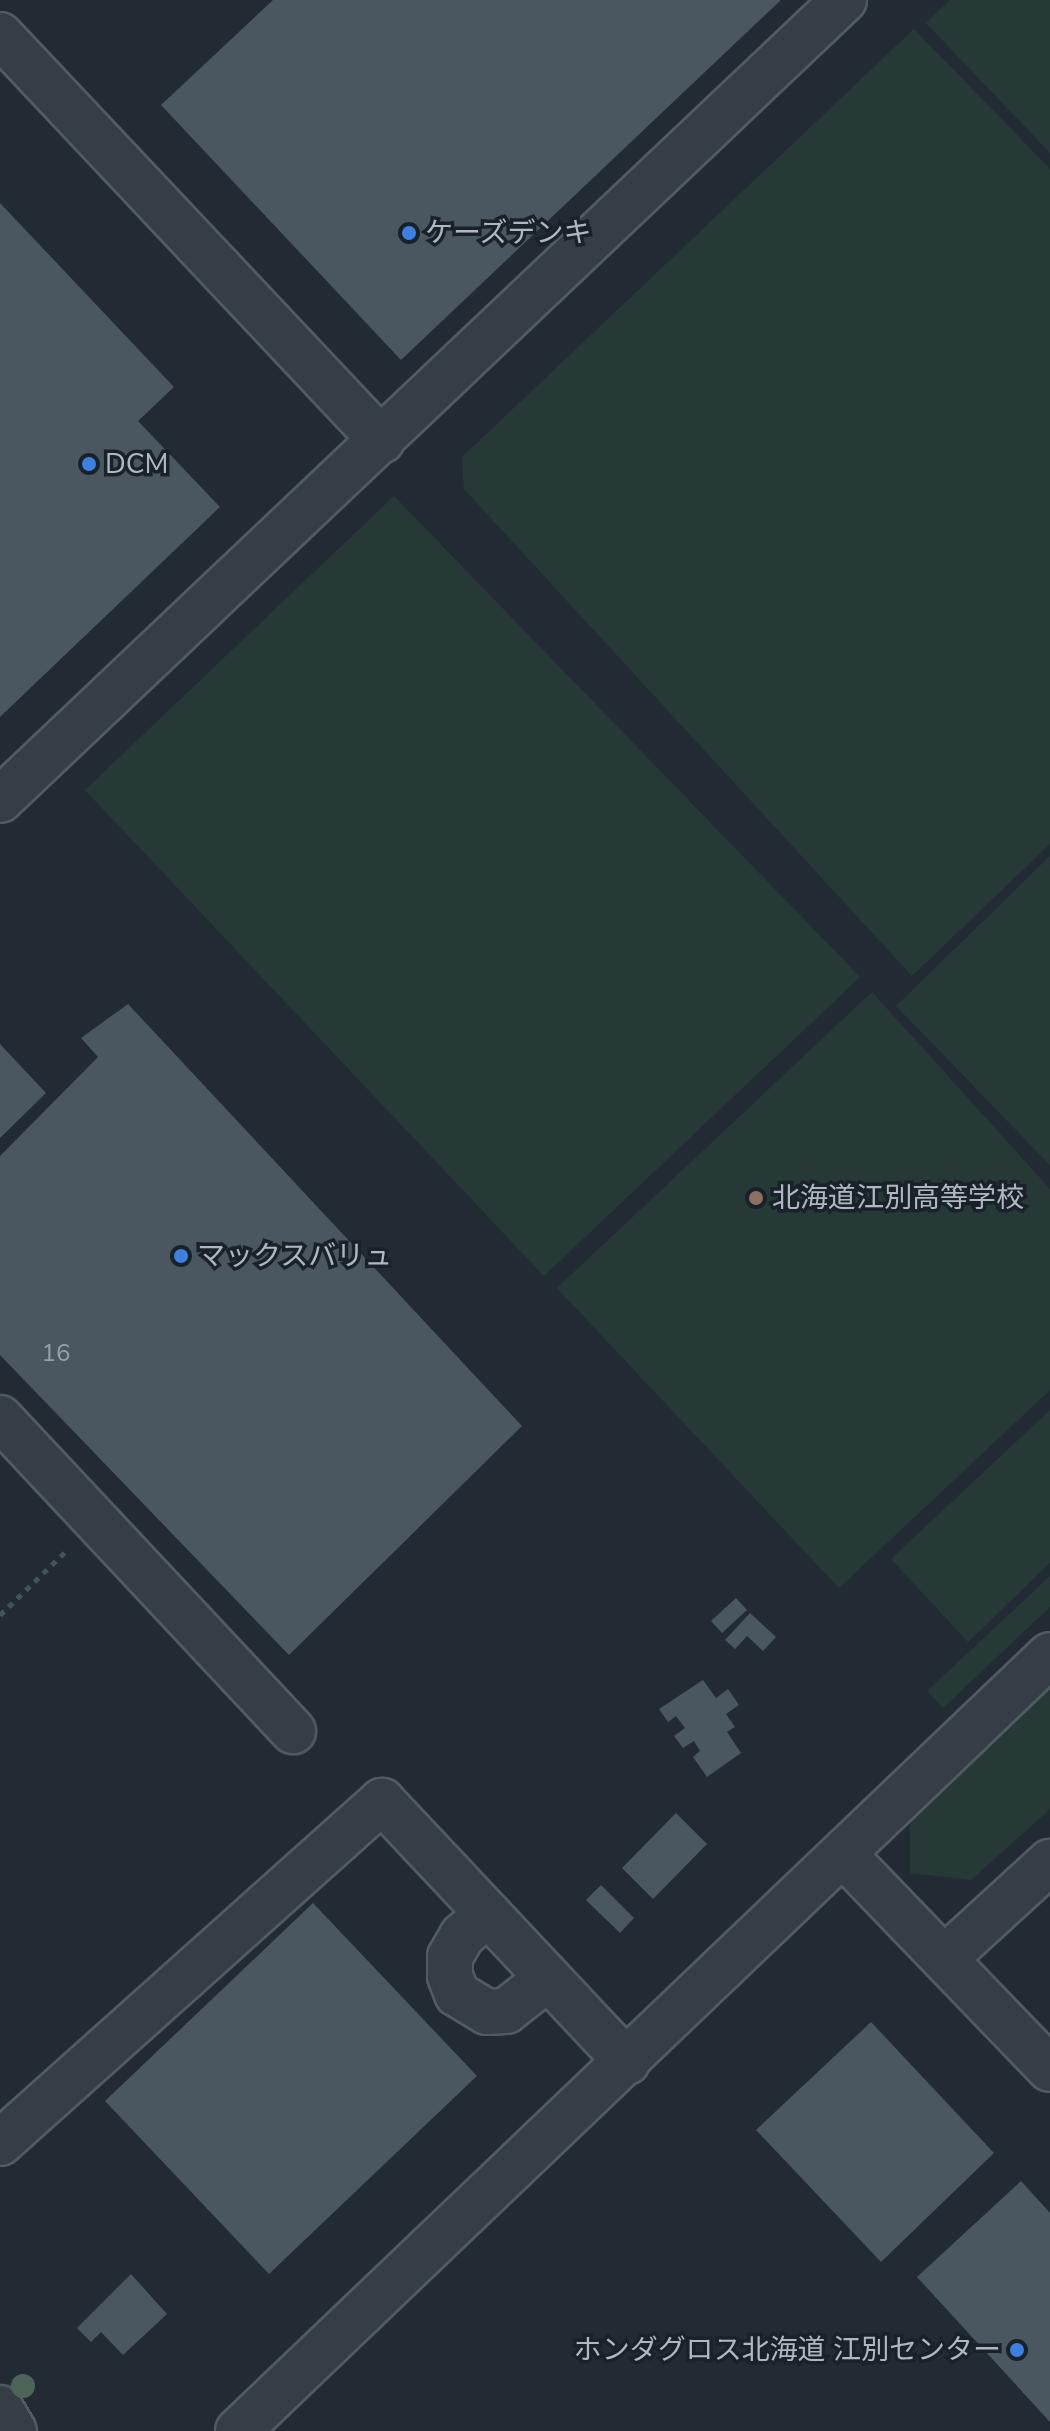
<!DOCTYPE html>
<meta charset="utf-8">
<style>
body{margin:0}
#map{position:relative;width:1050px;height:2431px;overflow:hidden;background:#222b34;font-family:"Nunito Sans","Noto Sans JP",sans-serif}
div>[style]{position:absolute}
.green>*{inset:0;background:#273937}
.building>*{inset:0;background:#4a5660}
.path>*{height:5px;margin-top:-2.5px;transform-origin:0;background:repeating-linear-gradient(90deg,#435455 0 6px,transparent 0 12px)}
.roads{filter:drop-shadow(2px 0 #525b63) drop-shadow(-2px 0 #525b63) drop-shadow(0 2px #525b63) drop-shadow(0 -2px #525b63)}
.minor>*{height:44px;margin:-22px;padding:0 22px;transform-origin:22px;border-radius:22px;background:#353d45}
.trees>*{width:24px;height:24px;margin:-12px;border-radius:50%;background:#4d6558}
.dots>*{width:22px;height:22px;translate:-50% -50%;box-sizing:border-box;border:4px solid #1a2229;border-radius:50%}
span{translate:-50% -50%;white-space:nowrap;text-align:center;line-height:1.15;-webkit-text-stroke:7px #1a2229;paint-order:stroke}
.number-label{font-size:24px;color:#96a0aa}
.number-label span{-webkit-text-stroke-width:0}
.poi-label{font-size:28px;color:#afb8c2}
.left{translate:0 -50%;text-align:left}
.right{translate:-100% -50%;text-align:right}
</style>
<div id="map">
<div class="green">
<i style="clip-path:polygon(950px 0,1050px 0,1050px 153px,926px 23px)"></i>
<i style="clip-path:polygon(914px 29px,1050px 169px,1050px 844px,912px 976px,464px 489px,462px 457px)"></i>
<i style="clip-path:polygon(394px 496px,860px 977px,544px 1276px,85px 790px)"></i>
<i style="clip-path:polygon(1050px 856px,1050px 1165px,896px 1006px)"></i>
<i style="clip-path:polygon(872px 992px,1050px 1189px,1050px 1390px,839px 1588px,557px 1288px)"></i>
<i style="clip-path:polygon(1050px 1410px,1050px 1563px,968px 1642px,891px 1559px)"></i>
<i style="clip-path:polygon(1050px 1576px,1050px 1607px,943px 1708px,927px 1691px)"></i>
<i style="clip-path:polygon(1050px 1687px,1050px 1809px,971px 1880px,910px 1873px,910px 1819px)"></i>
</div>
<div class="building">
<i style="clip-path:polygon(273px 0,781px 0,401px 360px,161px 105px)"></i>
<i style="clip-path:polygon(0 203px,174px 387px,138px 421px,220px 507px,0 717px)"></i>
<i style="clip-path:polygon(128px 1004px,522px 1426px,289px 1655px,0 1355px,0 1156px,98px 1057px,81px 1038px)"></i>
<i style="clip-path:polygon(0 1044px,46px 1093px,0 1138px)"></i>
<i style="clip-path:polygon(736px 1598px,747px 1610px,722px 1633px,711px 1621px)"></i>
<i style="clip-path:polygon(750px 1613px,776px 1637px,763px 1651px,747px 1636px,735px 1649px,725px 1640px)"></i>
<i style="clip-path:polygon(703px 1680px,716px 1698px,728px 1689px,739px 1705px,726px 1714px,735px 1727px,727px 1732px,741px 1753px,707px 1777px,693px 1757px,700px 1751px,694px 1741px,683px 1748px,674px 1736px,685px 1728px,676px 1716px,668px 1722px,659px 1709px)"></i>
<i style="clip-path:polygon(676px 1813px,707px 1844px,653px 1899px,622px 1868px)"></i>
<i style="clip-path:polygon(601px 1885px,634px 1918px,620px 1933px,586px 1900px)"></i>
<i style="clip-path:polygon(313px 1903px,477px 2076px,269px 2274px,105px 2101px)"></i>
<i style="clip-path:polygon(871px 2022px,994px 2153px,881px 2262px,756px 2130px)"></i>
<i style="clip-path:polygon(1021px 2181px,1050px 2213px,1050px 2422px,917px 2277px)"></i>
<i style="clip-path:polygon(131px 2274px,167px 2314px,123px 2355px,101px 2332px,91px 2342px,77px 2328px)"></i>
</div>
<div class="path">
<i style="left:0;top:1615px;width:92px;rotate:-44.1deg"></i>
</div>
<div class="roads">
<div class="minor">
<i style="left:0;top:35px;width:557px;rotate:46.74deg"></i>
<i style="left:0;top:800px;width:1163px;rotate:-43.47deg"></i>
<i style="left:0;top:1418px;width:429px;rotate:46.9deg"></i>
<i style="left:843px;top:1854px;width:298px;rotate:46.1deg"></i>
<i style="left:488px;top:1914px;width:34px;rotate:140deg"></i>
<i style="left:462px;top:1936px;width:24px;rotate:120deg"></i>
<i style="left:450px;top:1957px;width:19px;rotate:90deg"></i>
<i style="left:450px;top:1976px;width:19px;rotate:69deg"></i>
<i style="left:457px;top:1994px;width:35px;rotate:31deg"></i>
<i style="left:487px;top:2012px;width:19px;rotate:-3deg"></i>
<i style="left:506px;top:2011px;width:53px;rotate:-38.2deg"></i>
<i style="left:944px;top:1959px;width:144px;rotate:-42.5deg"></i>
<i style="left:0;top:2143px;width:513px;rotate:-41.84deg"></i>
<i style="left:382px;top:1801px;width:358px;rotate:46.8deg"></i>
<i style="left:0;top:2408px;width:27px;rotate:59deg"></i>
<i style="left:238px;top:2431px;width:1123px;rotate:-43.7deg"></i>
</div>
</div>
<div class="trees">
<i style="left:23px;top:2386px"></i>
</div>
<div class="dots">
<i style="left:409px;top:233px;background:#3f7fe0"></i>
<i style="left:89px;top:464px;background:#3f7fe0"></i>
<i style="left:756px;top:1198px;background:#8d6e63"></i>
<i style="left:181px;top:1256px;background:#3f7fe0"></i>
<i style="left:1017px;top:2350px;background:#3f7fe0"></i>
</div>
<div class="number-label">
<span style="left:56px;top:1354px">16</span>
</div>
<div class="poi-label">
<span class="left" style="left:425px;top:233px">ケーズデンキ</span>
<span class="left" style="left:105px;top:464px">DCM</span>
<span class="left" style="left:772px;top:1198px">北海道江別高等学校</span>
<span class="left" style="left:197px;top:1256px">マックスバリュ</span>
<span class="right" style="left:1001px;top:2350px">ホンダグロス北海道 江別センター</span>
</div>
</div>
